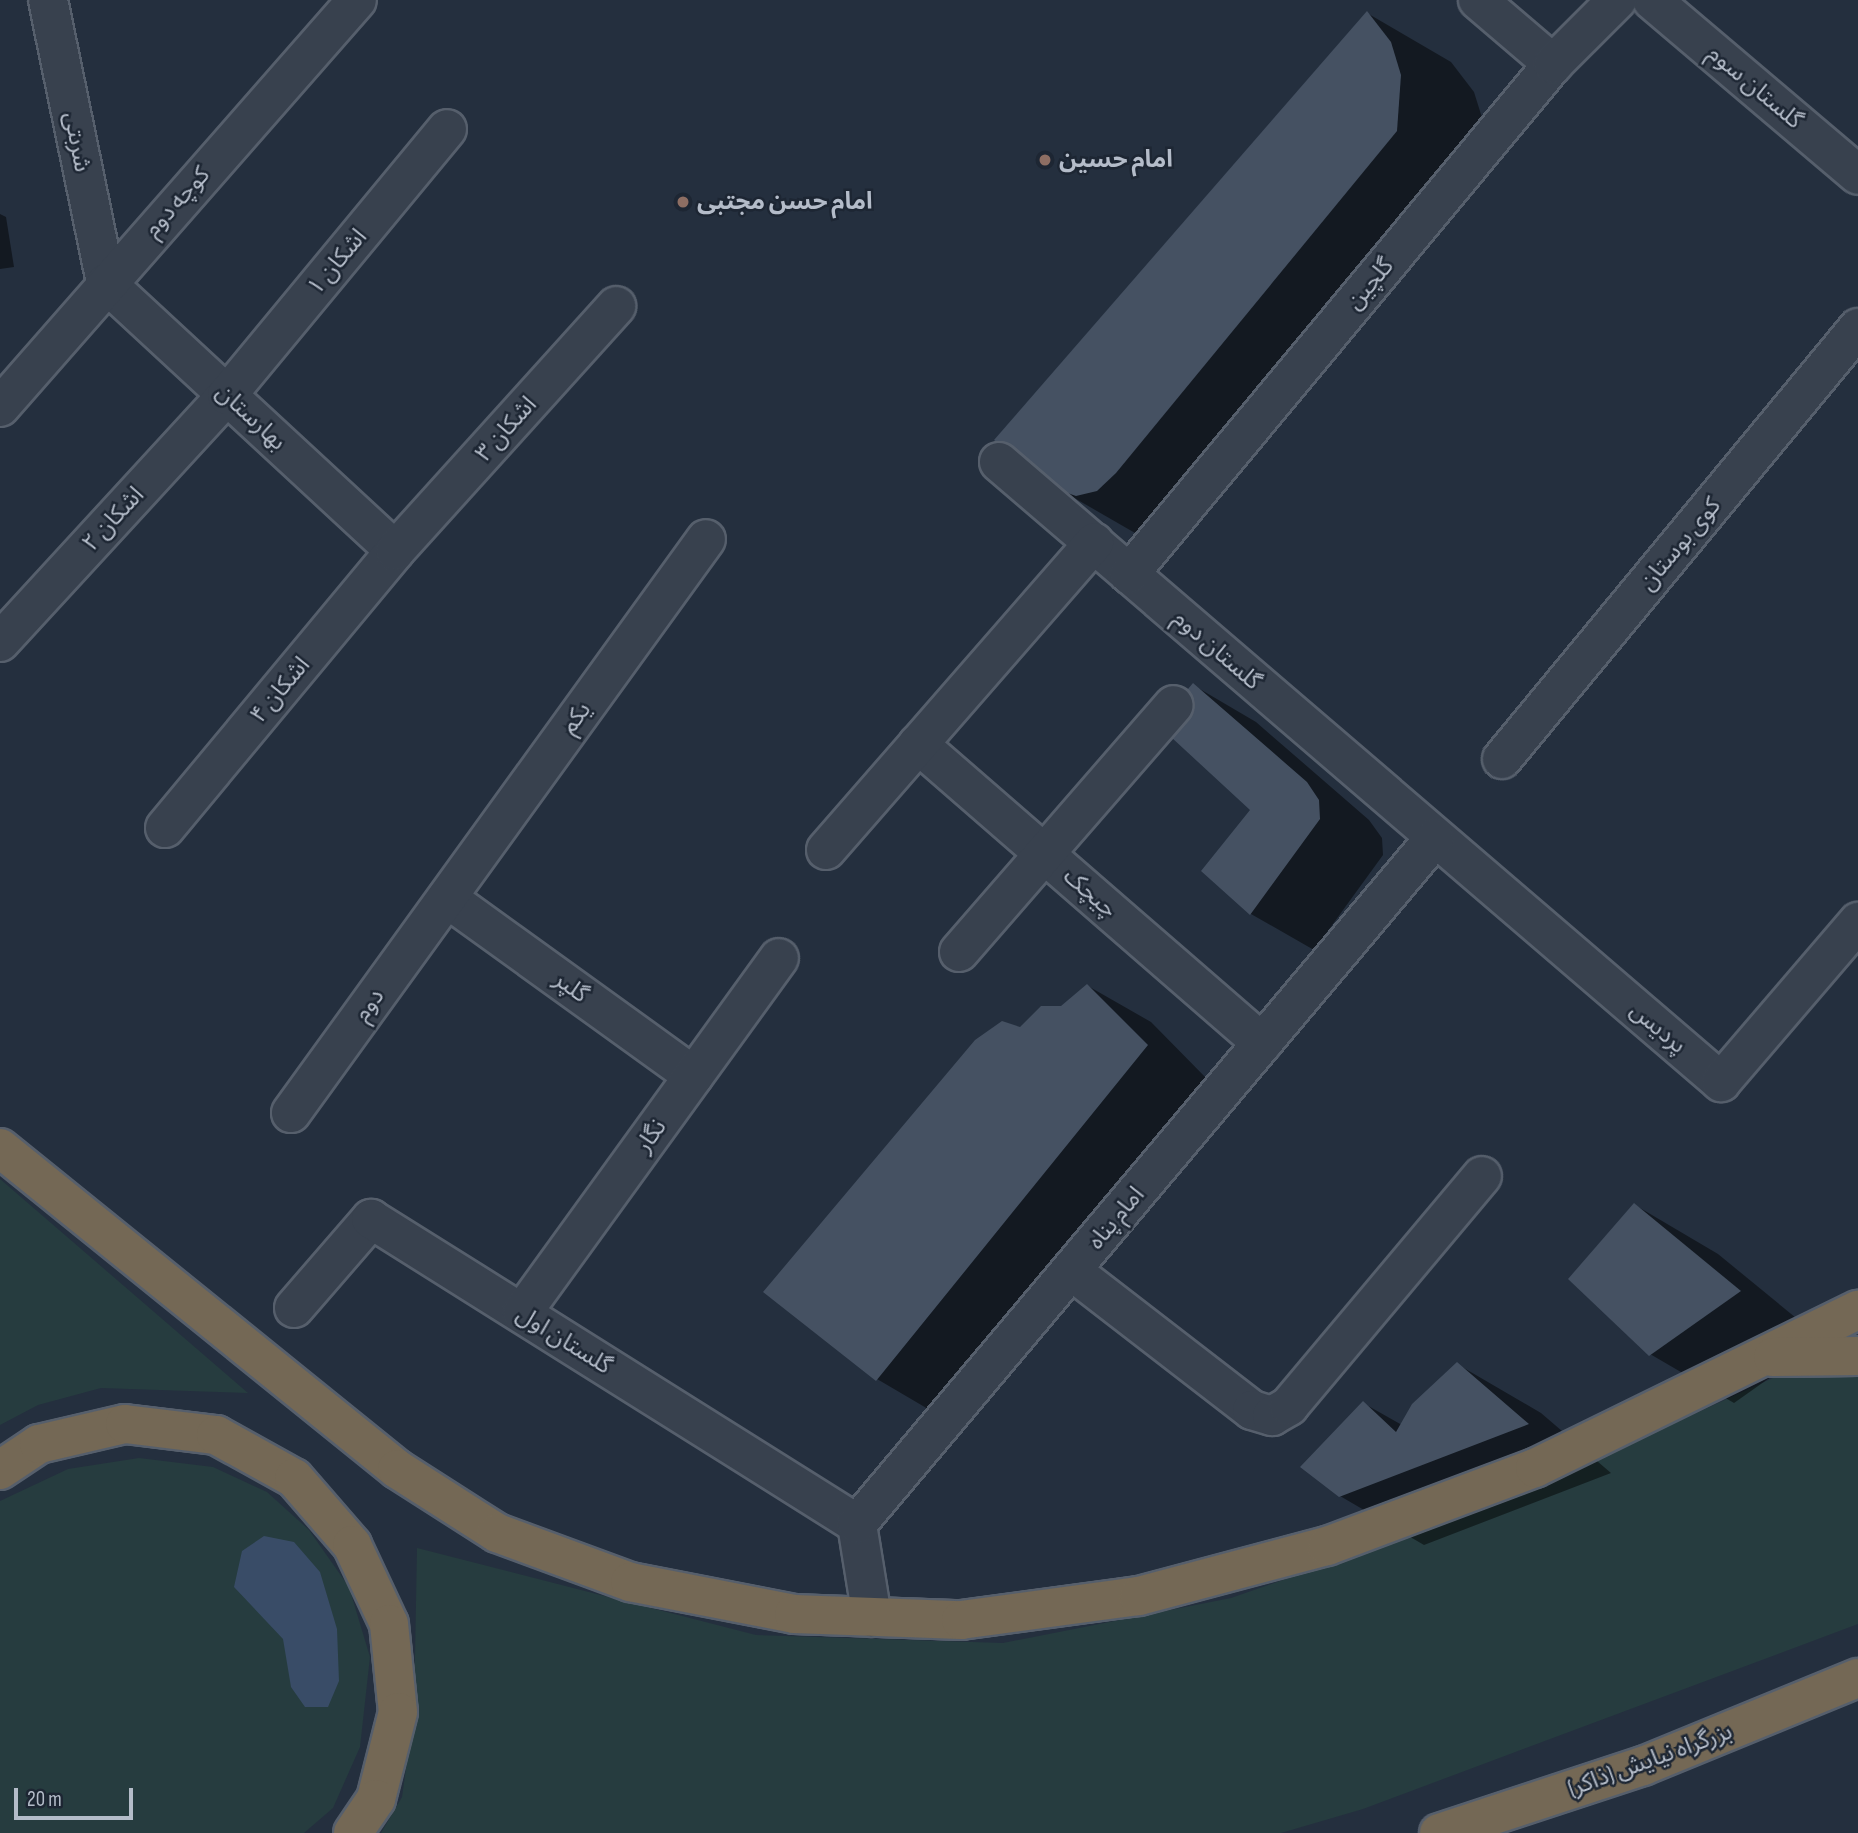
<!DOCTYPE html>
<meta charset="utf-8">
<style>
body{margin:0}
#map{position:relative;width:1858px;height:1833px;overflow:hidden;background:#242f3e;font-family:"Sofia Sans Condensed","Noto Sans Arabic",sans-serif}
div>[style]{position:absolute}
.green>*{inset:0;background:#263c3f}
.water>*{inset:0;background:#394c67}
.shadow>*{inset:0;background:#0007}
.building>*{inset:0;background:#455162}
.roads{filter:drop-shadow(2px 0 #565f6c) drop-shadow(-2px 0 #565f6c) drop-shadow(0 2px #565f6c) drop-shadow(0 -2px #565f6c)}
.minor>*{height:38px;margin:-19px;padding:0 19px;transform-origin:19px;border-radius:19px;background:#38414e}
.highway>*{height:38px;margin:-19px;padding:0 19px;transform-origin:19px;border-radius:19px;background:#746855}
.dots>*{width:19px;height:19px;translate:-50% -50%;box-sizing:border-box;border:4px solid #1d2633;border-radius:50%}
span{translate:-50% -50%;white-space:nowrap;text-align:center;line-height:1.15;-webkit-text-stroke:5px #1d2633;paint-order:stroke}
.street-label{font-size:24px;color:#b4bcc9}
.poi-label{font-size:24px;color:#b4bcc9;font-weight:700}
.left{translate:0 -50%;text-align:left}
.scale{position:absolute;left:14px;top:1788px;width:119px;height:32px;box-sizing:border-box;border:4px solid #b4bcc9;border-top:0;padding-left:9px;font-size:21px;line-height:24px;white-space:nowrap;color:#b4bcc9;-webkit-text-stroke:5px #1d2633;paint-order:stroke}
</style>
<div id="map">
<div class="green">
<i style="clip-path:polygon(0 1179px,248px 1393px,101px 1388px,38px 1405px,0 1425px)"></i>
<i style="clip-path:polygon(1858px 1365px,1858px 1624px,1363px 1809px,1281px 1833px,381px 1833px,402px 1797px,414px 1711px,417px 1548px,756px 1635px,1003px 1643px,1231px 1598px,1484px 1510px,1775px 1377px)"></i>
<i style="clip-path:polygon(139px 1458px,213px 1467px,267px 1492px,309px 1530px,349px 1587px,370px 1657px,360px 1747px,333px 1808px,304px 1833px,0 1833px,0 1501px,68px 1469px)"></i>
</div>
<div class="water">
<i style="clip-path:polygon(264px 1536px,294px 1542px,320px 1572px,337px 1629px,339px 1681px,328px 1707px,305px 1707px,291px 1687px,283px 1639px,234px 1587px,242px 1551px)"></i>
</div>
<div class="shadow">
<i style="clip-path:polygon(1367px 13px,1451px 62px,1474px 92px,1484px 124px,1481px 179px,1199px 521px,1182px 539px,1142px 537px,1057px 488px)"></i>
<i style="clip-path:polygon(0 214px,6px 217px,14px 267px,0 269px)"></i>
<i style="clip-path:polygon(1193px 685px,1256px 722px,1369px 820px,1382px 838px,1383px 855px,1314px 950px,1251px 914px,1253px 809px)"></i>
<i style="clip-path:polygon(1088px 986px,1151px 1022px,1210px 1082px,940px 1416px,877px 1379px,1021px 1029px,1062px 1007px)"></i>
<i style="clip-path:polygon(1635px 1205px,1718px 1254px,1823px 1340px,1734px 1403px,1650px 1354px)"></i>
<i style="clip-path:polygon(1457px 1364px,1541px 1413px,1611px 1473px,1424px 1545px,1340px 1496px,1363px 1403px,1402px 1425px)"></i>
</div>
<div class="building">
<i style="clip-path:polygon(1367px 11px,1391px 42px,1401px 75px,1397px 131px,1116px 473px,1097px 491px,1076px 496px,1056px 489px,994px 440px)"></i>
<i style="clip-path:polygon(1193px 683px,1307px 782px,1319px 800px,1320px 819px,1250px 915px,1201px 871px,1250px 810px,1158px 725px)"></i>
<i style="clip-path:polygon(1087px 984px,1148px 1045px,876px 1381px,763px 1292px,975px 1040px,1002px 1021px,1020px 1027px,1041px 1006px,1061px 1006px)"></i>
<i style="clip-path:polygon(1634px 1203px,1741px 1291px,1649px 1356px,1568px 1279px)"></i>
<i style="clip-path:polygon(1457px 1362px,1529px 1424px,1339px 1497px,1300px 1467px,1363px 1401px,1396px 1432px,1412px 1404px)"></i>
</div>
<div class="roads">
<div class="minor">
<i style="left:48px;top:0;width:289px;rotate:78.4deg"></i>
<i style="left:106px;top:283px;width:394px;rotate:42.8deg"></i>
<i style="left:1478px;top:0;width:99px;rotate:40.5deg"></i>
<i style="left:1652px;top:0;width:270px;rotate:40.3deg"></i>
<i style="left:0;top:407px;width:541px;rotate:-48.74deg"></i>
<i style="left:999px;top:462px;width:952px;rotate:40.65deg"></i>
<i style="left:1721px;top:1082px;width:211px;rotate:-49.4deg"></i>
<i style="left:1129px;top:574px;width:663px;rotate:-50.26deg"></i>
<i style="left:1553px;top:64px;width:91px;rotate:-45deg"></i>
<i style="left:0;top:642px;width:335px;rotate:-47.4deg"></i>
<i style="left:227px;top:395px;width:345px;rotate:-50.4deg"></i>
<i style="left:918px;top:744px;width:456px;rotate:41deg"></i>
<i style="left:1502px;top:759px;width:559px;rotate:-50.44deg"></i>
<i style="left:165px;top:828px;width:360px;rotate:-50.3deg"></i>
<i style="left:395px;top:551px;width:330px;rotate:-47.9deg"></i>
<i style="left:826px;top:850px;width:408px;rotate:-48.9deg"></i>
<i style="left:447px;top:898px;width:304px;rotate:35.8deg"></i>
<i style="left:959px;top:952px;width:327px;rotate:-49deg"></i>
<i style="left:291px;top:1113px;width:708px;rotate:-54.13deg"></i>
<i style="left:1072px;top:1271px;width:227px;rotate:37.7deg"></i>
<i style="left:1252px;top:1410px;width:21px;rotate:17deg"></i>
<i style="left:1272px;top:1416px;width:20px;rotate:-30deg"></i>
<i style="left:1289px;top:1406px;width:300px;rotate:-50deg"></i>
<i style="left:294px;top:1308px;width:118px;rotate:-49.1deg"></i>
<i style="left:371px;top:1219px;width:574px;rotate:32.11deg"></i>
<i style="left:522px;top:1313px;width:438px;rotate:-54.1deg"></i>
<i style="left:872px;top:1617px;width:94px;rotate:-99.2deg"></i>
<i style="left:857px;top:1524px;width:896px;rotate:-49.89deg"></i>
</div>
<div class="highway">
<i style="left:0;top:1148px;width:511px;rotate:38.96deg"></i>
<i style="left:397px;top:1469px;width:119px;rotate:32.6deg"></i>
<i style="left:497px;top:1533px;width:142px;rotate:20.2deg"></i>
<i style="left:630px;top:1582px;width:167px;rotate:11deg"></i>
<i style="left:794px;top:1614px;width:167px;rotate:2.1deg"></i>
<i style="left:961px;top:1620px;width:180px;rotate:-7.7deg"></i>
<i style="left:1139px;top:1596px;width:195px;rotate:-14.9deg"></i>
<i style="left:1327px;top:1546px;width:222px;rotate:-20.6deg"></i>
<i style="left:1535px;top:1468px;width:360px;rotate:-26.1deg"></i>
<i style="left:1773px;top:1357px;width:85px;rotate:-0.7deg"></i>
<i style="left:0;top:1470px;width:47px;rotate:-33.7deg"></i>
<i style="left:39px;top:1444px;width:88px;rotate:-13.1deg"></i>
<i style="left:125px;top:1424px;width:92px;rotate:6.9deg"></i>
<i style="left:216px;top:1435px;width:89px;rotate:28.9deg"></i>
<i style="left:294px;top:1478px;width:89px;rotate:49.1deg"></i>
<i style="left:352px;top:1545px;width:87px;rotate:64.9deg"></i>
<i style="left:389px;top:1624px;width:88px;rotate:84.2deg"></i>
<i style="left:398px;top:1712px;width:90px;rotate:104.2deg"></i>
<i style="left:376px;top:1799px;width:41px;rotate:124.1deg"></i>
<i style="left:1439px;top:1833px;width:215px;rotate:-18.2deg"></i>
<i style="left:1643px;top:1766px;width:232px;rotate:-22.3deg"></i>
</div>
</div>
<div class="dots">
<i style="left:1045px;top:160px;background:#8d6e63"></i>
<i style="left:683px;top:202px;background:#8d6e63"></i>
</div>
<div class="street-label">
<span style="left:1755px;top:87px;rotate:40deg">گلستان سوم</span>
<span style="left:77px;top:142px;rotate:79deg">شربتی</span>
<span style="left:177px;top:202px;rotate:-48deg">کوچه دوم</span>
<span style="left:337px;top:262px;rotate:-50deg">اشکان ۱</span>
<span style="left:1370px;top:284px;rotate:-50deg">گلچین</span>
<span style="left:251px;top:417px;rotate:43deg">بهارستان</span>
<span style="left:506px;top:429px;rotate:-48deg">اشکان ۳</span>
<span style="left:113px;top:519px;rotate:-47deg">اشکان ۲</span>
<span style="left:1680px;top:544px;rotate:-50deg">کوی بوستان</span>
<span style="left:1217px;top:650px;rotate:41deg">گلستان دوم</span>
<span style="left:280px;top:690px;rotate:-50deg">اشکان ۴</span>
<span style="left:576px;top:718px;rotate:-54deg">یکم</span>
<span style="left:1090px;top:893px;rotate:41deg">چیچک</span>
<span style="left:571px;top:987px;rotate:36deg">گلپر</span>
<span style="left:369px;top:1005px;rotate:-54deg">دوم</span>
<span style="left:1658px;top:1028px;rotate:40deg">پردیس</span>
<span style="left:651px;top:1136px;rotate:-54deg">نگار</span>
<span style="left:1116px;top:1218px;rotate:-50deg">امام پناه</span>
<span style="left:564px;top:1340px;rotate:32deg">گلستان اول</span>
<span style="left:1650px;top:1760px;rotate:-20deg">بزرگراه نیایش (ذاکر)</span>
</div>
<div class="poi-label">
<span class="left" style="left:1059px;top:160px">امام حسین</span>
<span class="left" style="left:697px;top:202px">امام حسن مجتبی</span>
</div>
<div class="scale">20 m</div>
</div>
